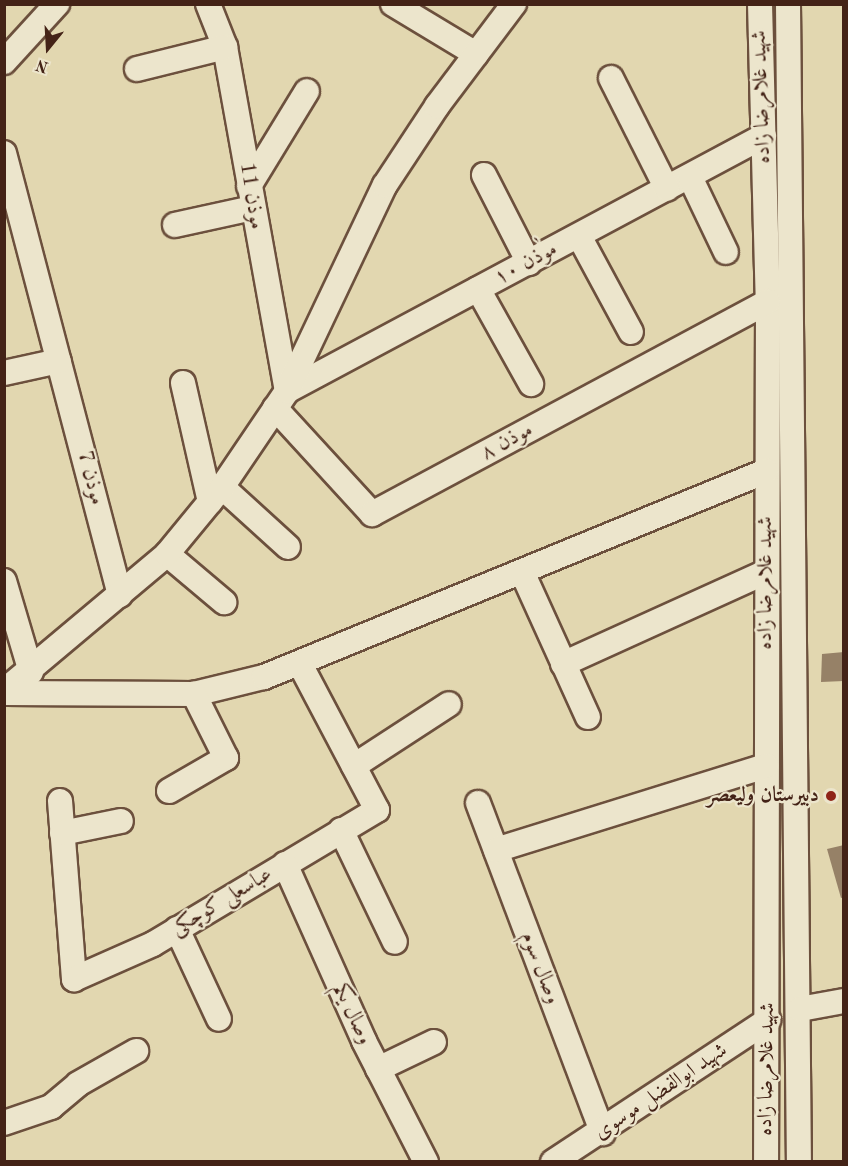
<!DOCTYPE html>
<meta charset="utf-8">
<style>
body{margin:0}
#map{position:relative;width:848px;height:1166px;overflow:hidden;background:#e2d7b0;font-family:"Old Standard TT",Amiri,serif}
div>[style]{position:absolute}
.building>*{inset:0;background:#968167}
.roads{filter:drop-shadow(2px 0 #6c503d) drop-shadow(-2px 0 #6c503d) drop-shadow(0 2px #6c503d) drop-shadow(0 -2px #6c503d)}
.minor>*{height:24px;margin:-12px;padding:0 12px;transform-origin:12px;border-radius:12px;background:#ece5cc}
.dots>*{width:16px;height:16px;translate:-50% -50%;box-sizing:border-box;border:3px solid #ece5cc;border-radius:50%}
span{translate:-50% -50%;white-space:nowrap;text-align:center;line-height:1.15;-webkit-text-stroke:4.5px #ece5cc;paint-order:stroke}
.street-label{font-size:21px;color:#442317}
.poi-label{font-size:21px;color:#442317;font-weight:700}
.right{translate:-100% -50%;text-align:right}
.frame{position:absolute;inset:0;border:6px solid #442317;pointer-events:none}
.north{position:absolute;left:18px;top:18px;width:60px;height:60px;-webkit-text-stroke:4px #ece5cc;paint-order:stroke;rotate:198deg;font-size:16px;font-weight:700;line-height:24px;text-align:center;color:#442317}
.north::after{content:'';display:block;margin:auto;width:21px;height:27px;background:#442317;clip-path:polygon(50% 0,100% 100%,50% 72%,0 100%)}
</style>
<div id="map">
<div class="building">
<i style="clip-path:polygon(844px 652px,844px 681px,821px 682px,822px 654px)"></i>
<i style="clip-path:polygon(844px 845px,844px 897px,841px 898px,827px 849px)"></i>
</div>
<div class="roads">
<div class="minor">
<i style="left:208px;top:4px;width:46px;rotate:68.4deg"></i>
<i style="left:225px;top:47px;width:350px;rotate:79.8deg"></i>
<i style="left:287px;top:391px;width:541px;rotate:-28.13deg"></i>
<i style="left:393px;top:4px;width:97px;rotate:31.1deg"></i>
<i style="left:760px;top:4px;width:298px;rotate:88.5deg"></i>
<i style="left:768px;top:302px;width:860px;rotate:90.13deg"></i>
<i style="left:788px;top:4px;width:1158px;rotate:89.46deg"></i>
<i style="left:4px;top:62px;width:79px;rotate:-47.6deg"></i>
<i style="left:137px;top:69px;width:91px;rotate:-14deg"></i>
<i style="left:611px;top:78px;width:124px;rotate:63.2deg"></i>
<i style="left:4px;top:153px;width:457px;rotate:75.3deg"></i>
<i style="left:484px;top:175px;width:99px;rotate:62.9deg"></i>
<i style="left:690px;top:177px;width:83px;rotate:64.4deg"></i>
<i style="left:249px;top:186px;width:111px;rotate:-58.6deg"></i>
<i style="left:175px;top:225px;width:79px;rotate:-12.4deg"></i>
<i style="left:579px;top:236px;width:109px;rotate:61.6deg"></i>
<i style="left:478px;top:289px;width:109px;rotate:60.8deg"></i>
<i style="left:4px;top:373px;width:56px;rotate:-12.3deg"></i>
<i style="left:183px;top:383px;width:122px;rotate:77.2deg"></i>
<i style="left:275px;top:408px;width:144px;rotate:47.5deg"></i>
<i style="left:372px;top:514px;width:449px;rotate:-28.2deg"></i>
<i style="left:222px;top:487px;width:89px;rotate:42.3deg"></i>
<i style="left:167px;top:554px;width:75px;rotate:40.1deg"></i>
<i style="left:523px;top:574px;width:157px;rotate:65.6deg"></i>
<i style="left:4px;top:581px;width:95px;rotate:73.5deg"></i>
<i style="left:563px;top:664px;width:223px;rotate:-24.4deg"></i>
<i style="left:4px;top:691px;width:213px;rotate:-40deg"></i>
<i style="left:167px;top:554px;width:87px;rotate:-50.6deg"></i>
<i style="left:222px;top:487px;width:116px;rotate:-55.9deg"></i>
<i style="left:287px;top:391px;width:228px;rotate:-64.6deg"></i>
<i style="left:385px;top:185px;width:95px;rotate:-56.6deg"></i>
<i style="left:437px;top:106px;width:128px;rotate:-53deg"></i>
<i style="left:4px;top:693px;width:190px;rotate:0.3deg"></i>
<i style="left:194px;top:694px;width:72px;rotate:-13.7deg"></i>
<i style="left:264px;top:677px;width:543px;rotate:-22.31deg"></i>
<i style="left:354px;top:766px;width:113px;rotate:-33.1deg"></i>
<i style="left:169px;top:791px;width:66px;rotate:-30.1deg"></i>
<i style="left:226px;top:758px;width:72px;rotate:-116.6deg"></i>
<i style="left:60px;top:801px;width:179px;rotate:85.5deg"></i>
<i style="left:74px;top:979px;width:86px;rotate:-23.9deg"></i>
<i style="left:153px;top:944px;width:261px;rotate:-30.9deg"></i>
<i style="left:377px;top:810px;width:165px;rotate:-117.8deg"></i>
<i style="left:478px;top:803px;width:353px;rotate:69.3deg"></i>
<i style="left:341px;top:830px;width:124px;rotate:64.3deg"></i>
<i style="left:62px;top:833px;width:60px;rotate:-11.5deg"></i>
<i style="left:496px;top:850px;width:283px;rotate:-17.3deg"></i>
<i style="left:285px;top:864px;width:194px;rotate:65.9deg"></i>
<i style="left:364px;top:1041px;width:136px;rotate:62.9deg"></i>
<i style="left:177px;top:929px;width:99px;rotate:65deg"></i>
<i style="left:800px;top:1009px;width:45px;rotate:-10.3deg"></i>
<i style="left:378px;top:1069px;width:62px;rotate:-25.7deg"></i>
<i style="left:4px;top:1123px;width:50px;rotate:-18.8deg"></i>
<i style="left:51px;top:1107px;width:35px;rotate:-40deg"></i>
<i style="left:78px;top:1084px;width:67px;rotate:-29.6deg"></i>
<i style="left:553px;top:1162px;width:258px;rotate:-33.4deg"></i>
</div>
</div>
<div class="dots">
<i style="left:831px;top:796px;background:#8f2418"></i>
</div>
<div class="street-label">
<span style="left:762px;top:97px;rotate:-92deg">شهید غلامرضا زاده</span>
<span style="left:251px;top:196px;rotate:81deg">موذن 11</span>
<span style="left:526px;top:264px;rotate:-28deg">موٰذن ۱۰</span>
<span style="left:507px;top:442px;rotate:-28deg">موذن ۸</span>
<span style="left:90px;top:478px;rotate:75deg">موذن 7</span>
<span style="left:766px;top:583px;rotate:-90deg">شهید غلامرضا زاده</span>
<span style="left:222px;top:902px;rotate:-31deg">عباسعلی کوچکی</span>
<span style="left:540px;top:968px;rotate:69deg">وصال سوم</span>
<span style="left:352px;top:1014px;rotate:65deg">وصال یکم</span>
<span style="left:767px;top:1069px;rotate:-89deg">شهید غلامرضا زاده</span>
<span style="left:661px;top:1092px;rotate:-34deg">شهید ابوالفضل موسوی</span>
</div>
<div class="poi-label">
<span class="right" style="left:819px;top:796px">دبیرستان ولیعصر</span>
</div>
<div class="frame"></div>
<div class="north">N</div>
</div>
